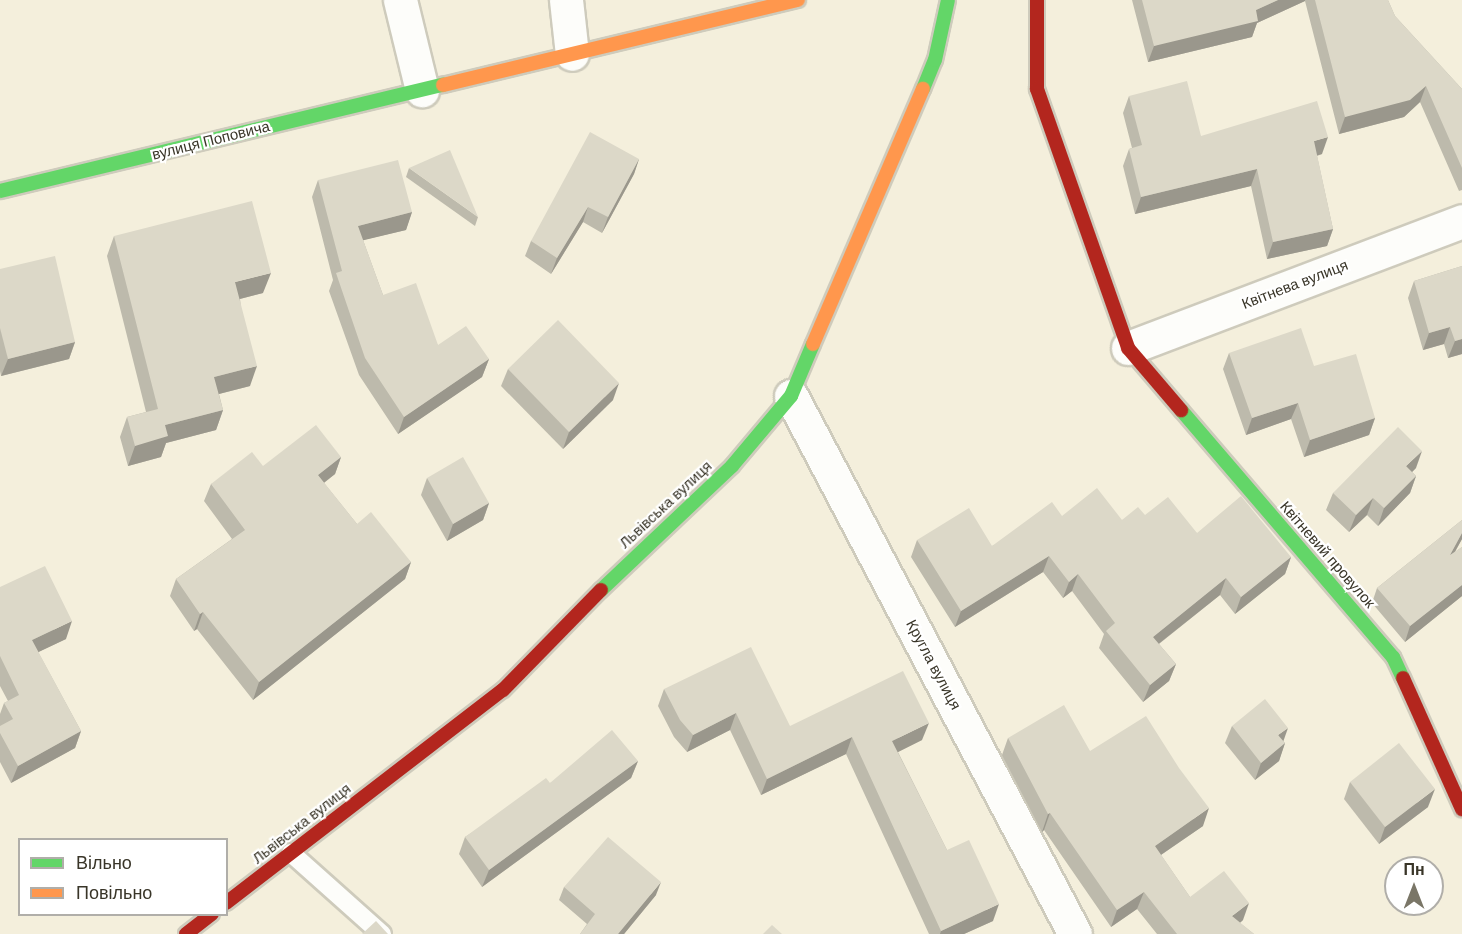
<!DOCTYPE html>
<meta charset="utf-8">
<style>
body{margin:0}
#map{position:relative;width:1462px;height:934px;overflow:hidden;background:#f4efdc;font-family:"DM Sans",sans-serif}
div>[style]{position:absolute}
.roads{filter:drop-shadow(2px 0 #cecbbc) drop-shadow(-2px 0 #cecbbc) drop-shadow(0 2px #cecbbc) drop-shadow(0 -2px #cecbbc)}
.lane>*{height:18px;margin:-9px;padding:0 9px;transform-origin:9px;border-radius:9px;background:#fdfdfa}
.street>*{height:33px;margin:-16.5px;padding:0 16.5px;transform-origin:16.5px;border-radius:16.5px;background:#fdfdfa}
.fast>*{height:14px;margin:-7px;padding:0 7px;transform-origin:7px;border-radius:7px;background:#63d668}
.slow>*{height:14px;margin:-7px;padding:0 7px;transform-origin:7px;border-radius:7px;background:#ff974d}
.jam>*{height:14px;margin:-7px;padding:0 7px;transform-origin:7px;border-radius:7px;background:#b3261e}
.wall>*{inset:0;background:#bdbaac}
.shaded-wall>*{inset:0;background:#9a978c}
.building>*{inset:0;background:#dcd8c8}
span{translate:-50% -50%;white-space:nowrap;text-align:center;line-height:1.15;-webkit-text-stroke:4.5px #fff;paint-order:stroke}
.street-label{font-size:15px;color:#393528}
.legend{position:absolute;left:18px;top:838px;width:210px;height:78px;box-sizing:border-box;background:#fff;border:2px solid #b0aea9;margin:0;padding:8px 10px;list-style:none;font-size:18px;color:#393528}
.legend li{display:flex;align-items:center;gap:12px;height:30px}
.legend b{width:30px;border:2px solid #b0aea9}
.north{position:absolute;left:1384px;top:856px;width:60px;height:60px;box-sizing:border-box;background:#fff;border:2px solid #b0aea9;border-radius:50%;rotate:0deg;font-size:16px;font-weight:700;line-height:24px;text-align:center;color:#393528}
.north::after{content:'';display:block;margin:auto;width:21px;height:27px;background:#7a7667;clip-path:polygon(50% 0,100% 100%,50% 72%,0 100%)}
</style>
<div id="map">
<div class="roads">
<div class="lane">
<i style="left:291px;top:853px;width:122px;rotate:41.7deg"></i>
</div>
<div class="street">
<i style="left:400px;top:0;width:93px;rotate:76.3deg"></i>
<i style="left:566px;top:0;width:54px;rotate:83.7deg"></i>
<i style="left:1128px;top:348px;width:357px;rotate:-20.8deg"></i>
<i style="left:791px;top:396px;width:608px;rotate:62.17deg"></i>
</div>
<div class="fast">
<i style="left:923px;top:89px;width:31px;rotate:-68deg"></i>
<i style="left:935px;top:60px;width:61px;rotate:-77.8deg"></i>
<i style="left:0;top:191px;width:456px;rotate:-13.5deg"></i>
<i style="left:1181px;top:410px;width:326px;rotate:49.4deg"></i>
<i style="left:1393px;top:657px;width:23px;rotate:65deg"></i>
<i style="left:601px;top:590px;width:180px;rotate:-43.4deg"></i>
<i style="left:732px;top:466px;width:92px;rotate:-49.9deg"></i>
<i style="left:791px;top:396px;width:56px;rotate:-67.1deg"></i>
</div>
<div class="slow">
<i style="left:443px;top:85px;width:365px;rotate:-13.5deg"></i>
<i style="left:813px;top:344px;width:278px;rotate:-66.7deg"></i>
</div>
<div class="jam">
<i style="left:1037px;top:0;width:89px;rotate:90deg"></i>
<i style="left:1037px;top:89px;width:275px;rotate:70.6deg"></i>
<i style="left:1128px;top:348px;width:82px;rotate:49.5deg"></i>
<i style="left:1403px;top:678px;width:144px;rotate:65.8deg"></i>
<i style="left:226px;top:903px;width:349px;rotate:-37.6deg"></i>
<i style="left:503px;top:690px;width:140px;rotate:-45.6deg"></i>
<i style="left:186px;top:934px;width:33px;rotate:-38deg"></i>
</div>
</div>
<div class="wall">
<i style="clip-path:polygon(1132px 0,1388px 0,1395px 16px,1462px 89px,1462px 190px,1459px 191px,1420px 102px,1404px 117px,1339px 134px,1305px 1px,1257px 23px,1252px 37px,1148px 62px)"></i>
<i style="clip-path:polygon(1129px 96px,1201px 136px,1322px 154px,1317px 156px,1333px 229px,1327px 246px,1267px 259px,1251px 186px,1135px 214px,1123px 166px,1129px 149px,1132px 148px,1123px 113px)"></i>
<i style="clip-path:polygon(639px 159px,634px 174px,602px 233px,583px 222px,551px 274px,525px 256px,531px 241px)"></i>
<i style="clip-path:polygon(409px 168px,478px 217px,475px 226px,406px 177px)"></i>
<i style="clip-path:polygon(318px 180px,412px 212px,406px 230px,363px 240px,383px 295px,438px 345px,489px 359px,482px 377px,398px 434px,359px 375px,329px 291px,333px 280px,312px 197px)"></i>
<i style="clip-path:polygon(114px 236px,263px 293px,240px 299px,250px 386px,219px 394px,223px 410px,216px 430px,166px 443px,161px 457px,128px 466px,120px 437px,127px 417px,146px 412px,107px 256px)"></i>
<i style="clip-path:polygon(1462px 266px,1462px 354px,1448px 358px,1444px 344px,1423px 350px,1408px 298px,1414px 281px)"></i>
<i style="clip-path:polygon(0 269px,75px 342px,69px 359px,1px 376px,0 371px)"></i>
<i style="clip-path:polygon(1229px 353px,1314px 366px,1375px 418px,1369px 435px,1304px 457px,1291px 419px,1246px 435px,1223px 369px)"></i>
<i style="clip-path:polygon(508px 369px,613px 400px,563px 449px,501px 386px)"></i>
<i style="clip-path:polygon(341px 457px,335px 474px,324px 483px,357px 524px,411px 562px,405px 579px,253px 700px,197px 629px,194px 631px,170px 596px,176px 579px,232px 539px,204px 501px,211px 484px,263px 466px)"></i>
<i style="clip-path:polygon(1416px 468px,1412px 472px,1416px 476px,1410px 493px,1378px 526px,1367px 515px,1349px 532px,1326px 510px,1333px 493px)"></i>
<i style="clip-path:polygon(427px 478px,489px 503px,483px 520px,447px 541px,421px 495px)"></i>
<i style="clip-path:polygon(1145px 515px,1197px 533px,1291px 557px,1285px 574px,1235px 614px,1220px 595px,1159px 644px,1176px 664px,1169px 681px,1143px 702px,1099px 648px,1104px 634px,1072px 591px,1063px 598px,1043px 572px,955px 627px,911px 557px,917px 540px,992px 546px,1062px 516px,1122px 520px)"></i>
<i style="clip-path:polygon(1462px 520px,1462px 539px,1455px 552px,1462px 547px,1462px 596px,1405px 642px,1372px 603px,1377px 588px)"></i>
<i style="clip-path:polygon(0 587px,66px 639px,38px 652px,81px 731px,75px 748px,11px 783px,0 762px,0 714px,4px 703px,8px 701px,0 686px)"></i>
<i style="clip-path:polygon(664px 689px,790px 726px,922px 740px,898px 752px,947px 850px,993px 921px,964px 934px,929px 934px,846px 754px,761px 795px,730px 730px,687px 752px,674px 737px,658px 706px)"></i>
<i style="clip-path:polygon(1232px 726px,1283px 741px,1285px 743px,1279px 761px,1255px 780px,1225px 743px)"></i>
<i style="clip-path:polygon(1008px 738px,1090px 751px,1203px 826px,1161px 855px,1190px 897px,1243px 920px,1240px 923px,1254px 934px,1157px 934px,1137px 909px,1111px 927px,1044px 830px,1042px 832px,1002px 755px)"></i>
<i style="clip-path:polygon(638px 761px,631px 778px,482px 887px,459px 854px,465px 837px,550px 783px)"></i>
<i style="clip-path:polygon(1350px 782px,1428px 807px,1379px 844px,1344px 799px)"></i>
<i style="clip-path:polygon(564px 887px,656px 895px,624px 934px,580px 934px,587px 924px,559px 900px)"></i>
</div>
<div class="shaded-wall">
<i style="clip-path:polygon(1278px 0,1305px 0,1305px 1px,1257px 23px,1252px 37px,1148px 62px,1154px 46px,1256px 10px)"></i>
<i style="clip-path:polygon(1426px 86px,1420px 102px,1404px 117px,1339px 134px,1345px 117px)"></i>
<i style="clip-path:polygon(1328px 137px,1322px 154px,1308px 158px,1314px 141px)"></i>
<i style="clip-path:polygon(639px 159px,634px 174px,602px 233px,608px 217px)"></i>
<i style="clip-path:polygon(1257px 169px,1251px 186px,1135px 214px,1141px 197px)"></i>
<i style="clip-path:polygon(588px 207px,583px 222px,551px 274px,557px 258px)"></i>
<i style="clip-path:polygon(412px 212px,406px 230px,352px 243px,358px 226px)"></i>
<i style="clip-path:polygon(1333px 229px,1327px 246px,1267px 259px,1273px 242px)"></i>
<i style="clip-path:polygon(271px 273px,263px 293px,228px 302px,235px 282px)"></i>
<i style="clip-path:polygon(1450px 327px,1444px 344px,1423px 350px,1429px 333px)"></i>
<i style="clip-path:polygon(1462px 339px,1462px 354px,1448px 358px,1455px 341px)"></i>
<i style="clip-path:polygon(75px 342px,69px 359px,1px 376px,8px 359px)"></i>
<i style="clip-path:polygon(489px 359px,482px 377px,398px 434px,404px 417px)"></i>
<i style="clip-path:polygon(257px 366px,250px 386px,207px 397px,214px 377px)"></i>
<i style="clip-path:polygon(619px 383px,613px 400px,563px 449px,569px 432px)"></i>
<i style="clip-path:polygon(1298px 403px,1291px 419px,1246px 435px,1252px 418px)"></i>
<i style="clip-path:polygon(223px 410px,216px 430px,166px 443px,161px 457px,128px 466px,135px 446px,165px 425px)"></i>
<i style="clip-path:polygon(1375px 418px,1369px 435px,1304px 457px,1310px 440px)"></i>
<i style="clip-path:polygon(1422px 451px,1416px 468px,1400px 484px,1406px 466px)"></i>
<i style="clip-path:polygon(341px 457px,335px 474px,312px 492px,318px 475px)"></i>
<i style="clip-path:polygon(1416px 476px,1410px 493px,1378px 526px,1384px 508px)"></i>
<i style="clip-path:polygon(1373px 498px,1367px 515px,1349px 532px,1356px 515px)"></i>
<i style="clip-path:polygon(489px 503px,483px 520px,447px 541px,453px 524px)"></i>
<i style="clip-path:polygon(1462px 533px,1462px 539px,1444px 571px,1450px 555px)"></i>
<i style="clip-path:polygon(1049px 556px,1043px 572px,955px 627px,961px 611px)"></i>
<i style="clip-path:polygon(1291px 557px,1285px 574px,1235px 614px,1241px 597px)"></i>
<i style="clip-path:polygon(411px 562px,405px 579px,253px 700px,259px 682px)"></i>
<i style="clip-path:polygon(1078px 574px,1072px 591px,1063px 598px,1069px 582px)"></i>
<i style="clip-path:polygon(1226px 578px,1220px 595px,1147px 653px,1153px 637px)"></i>
<i style="clip-path:polygon(1462px 585px,1462px 596px,1405px 642px,1410px 626px)"></i>
<i style="clip-path:polygon(203px 612px,197px 629px,194px 631px,200px 614px)"></i>
<i style="clip-path:polygon(72px 621px,66px 639px,26px 658px,32px 640px)"></i>
<i style="clip-path:polygon(1176px 664px,1169px 681px,1143px 702px,1150px 685px)"></i>
<i style="clip-path:polygon(736px 713px,730px 730px,687px 752px,693px 735px)"></i>
<i style="clip-path:polygon(929px 723px,922px 740px,886px 758px,892px 741px)"></i>
<i style="clip-path:polygon(1288px 728px,1282px 745px,1278px 735px)"></i>
<i style="clip-path:polygon(81px 731px,75px 748px,11px 783px,18px 766px)"></i>
<i style="clip-path:polygon(852px 737px,846px 754px,761px 795px,767px 779px)"></i>
<i style="clip-path:polygon(1285px 743px,1279px 761px,1255px 780px,1261px 763px)"></i>
<i style="clip-path:polygon(638px 761px,631px 778px,482px 887px,489px 870px)"></i>
<i style="clip-path:polygon(1435px 789px,1428px 807px,1379px 844px,1385px 827px)"></i>
<i style="clip-path:polygon(1209px 808px,1203px 826px,1149px 863px,1155px 846px)"></i>
<i style="clip-path:polygon(1050px 813px,1044px 830px,1042px 832px,1048px 814px)"></i>
<i style="clip-path:polygon(661px 882px,656px 895px,624px 934px,618px 934px)"></i>
<i style="clip-path:polygon(1144px 892px,1137px 909px,1111px 927px,1117px 910px)"></i>
<i style="clip-path:polygon(1249px 903px,1243px 920px,1226px 934px,1232px 916px)"></i>
<i style="clip-path:polygon(999px 904px,993px 921px,964px 934px,940px 934px,941px 931px)"></i>
</div>
<div class="building">
<i style="clip-path:polygon(1142px 0,1278px 0,1256px 10px,1258px 21px,1154px 46px)"></i>
<i style="clip-path:polygon(1315px 0,1388px 0,1395px 16px,1462px 89px,1462px 168px,1426px 86px,1410px 100px,1345px 117px)"></i>
<i style="clip-path:polygon(1187px 81px,1201px 136px,1317px 101px,1328px 137px,1314px 141px,1333px 229px,1273px 242px,1257px 169px,1141px 197px,1129px 149px,1142px 145px,1129px 96px)"></i>
<i style="clip-path:polygon(590px 132px,639px 159px,608px 217px,588px 207px,557px 258px,531px 241px)"></i>
<i style="clip-path:polygon(450px 150px,478px 217px,409px 168px)"></i>
<i style="clip-path:polygon(398px 160px,412px 212px,358px 226px,383px 295px,416px 283px,438px 345px,466px 326px,489px 359px,404px 417px,365px 358px,336px 273px,342px 271px,318px 180px)"></i>
<i style="clip-path:polygon(252px 201px,271px 273px,235px 282px,257px 366px,214px 377px,223px 410px,165px 425px,168px 436px,135px 446px,127px 417px,158px 409px,114px 236px)"></i>
<i style="clip-path:polygon(55px 256px,75px 342px,8px 359px,0 328px,0 269px)"></i>
<i style="clip-path:polygon(1462px 266px,1462px 339px,1455px 341px,1450px 327px,1429px 333px,1414px 281px)"></i>
<i style="clip-path:polygon(558px 320px,619px 383px,569px 432px,508px 369px)"></i>
<i style="clip-path:polygon(1301px 328px,1314px 366px,1356px 354px,1375px 418px,1310px 440px,1298px 403px,1252px 418px,1229px 353px)"></i>
<i style="clip-path:polygon(316px 425px,341px 457px,318px 475px,357px 524px,371px 512px,411px 562px,259px 682px,203px 612px,200px 614px,176px 579px,245px 530px,211px 484px,252px 452px,263px 466px)"></i>
<i style="clip-path:polygon(1398px 427px,1422px 451px,1406px 466px,1416px 476px,1384px 508px,1373px 498px,1356px 515px,1333px 493px)"></i>
<i style="clip-path:polygon(463px 457px,489px 503px,453px 524px,427px 478px)"></i>
<i style="clip-path:polygon(1097px 488px,1122px 520px,1138px 507px,1145px 515px,1168px 497px,1197px 533px,1241px 496px,1291px 557px,1241px 597px,1226px 578px,1153px 637px,1176px 664px,1150px 685px,1106px 631px,1115px 623px,1078px 574px,1069px 582px,1049px 556px,961px 611px,917px 540px,969px 508px,992px 546px,1052px 502px,1062px 516px)"></i>
<i style="clip-path:polygon(1462px 520px,1462px 533px,1450px 555px,1462px 547px,1462px 585px,1410px 626px,1377px 588px)"></i>
<i style="clip-path:polygon(45px 566px,72px 621px,32px 640px,81px 731px,18px 766px,0 733px,0 726px,13px 719px,4px 703px,19px 695px,0 656px,0 587px)"></i>
<i style="clip-path:polygon(751px 647px,790px 726px,903px 671px,929px 723px,892px 741px,947px 850px,969px 840px,999px 904px,941px 931px,852px 737px,767px 779px,736px 713px,693px 735px,680px 720px,664px 689px)"></i>
<i style="clip-path:polygon(1265px 699px,1288px 728px,1278px 735px,1285px 743px,1261px 763px,1232px 726px)"></i>
<i style="clip-path:polygon(1064px 705px,1090px 751px,1146px 716px,1179px 768px,1209px 808px,1155px 846px,1190px 897px,1224px 871px,1249px 903px,1232px 916px,1254px 934px,1177px 934px,1144px 892px,1117px 910px,1050px 813px,1048px 814px,1008px 738px)"></i>
<i style="clip-path:polygon(612px 730px,638px 761px,489px 870px,465px 837px,546px 778px,550px 783px)"></i>
<i style="clip-path:polygon(1399px 743px,1435px 789px,1385px 827px,1350px 782px)"></i>
<i style="clip-path:polygon(608px 837px,661px 882px,618px 934px,580px 934px,595px 914px,564px 887px)"></i>
<i style="clip-path:polygon(376px 921px,388px 934px,362px 934px)"></i>
<i style="clip-path:polygon(772px 925px,782px 934px,763px 934px)"></i>
</div>
<div class="street-label">
<span style="left:211px;top:141px;rotate:-14deg">вулиця Поповича</span>
<span style="left:1295px;top:285px;rotate:-21deg">Квітнева вулиця</span>
<span style="left:666px;top:505px;rotate:-43deg">Львівська вулиця</span>
<span style="left:1327px;top:555px;rotate:49deg">Квітневий провулок</span>
<span style="left:933px;top:665px;rotate:62deg">Кругла вулиця</span>
<span style="left:302px;top:824px;rotate:-38deg">Львівська вулиця</span>
</div>
<ul class="legend">
<li><b style="height:8px;background:#63d668"></b>Вільно</li>
<li><b style="height:8px;background:#ff974d"></b>Повільно</li>
</ul>
<div class="north">Пн</div>
</div>
